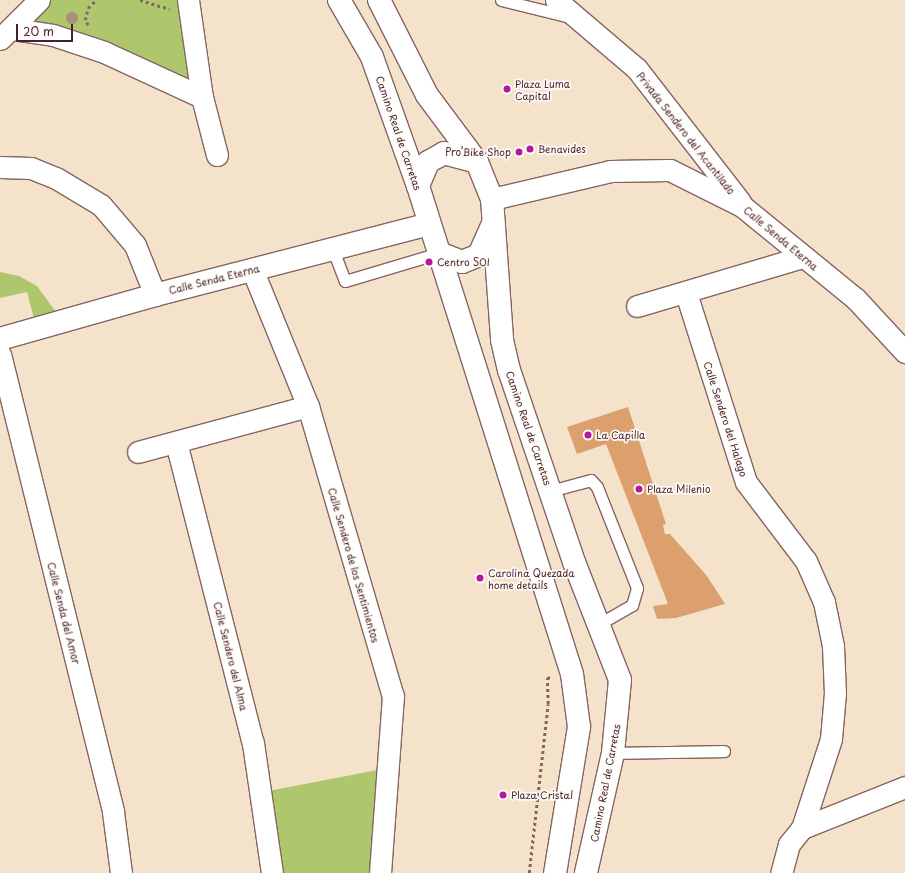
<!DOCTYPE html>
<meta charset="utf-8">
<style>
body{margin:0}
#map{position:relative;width:905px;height:873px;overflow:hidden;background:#f4e3ca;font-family:"Playpen Sans",sans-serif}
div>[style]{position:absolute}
.green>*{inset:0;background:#afc76c}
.building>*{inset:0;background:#dca06e}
.path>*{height:2.5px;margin-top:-1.25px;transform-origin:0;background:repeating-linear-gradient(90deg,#866463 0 3px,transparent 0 6px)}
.roads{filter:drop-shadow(1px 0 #866463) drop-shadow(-1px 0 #866463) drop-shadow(0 1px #866463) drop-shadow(0 -1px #866463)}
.lane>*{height:11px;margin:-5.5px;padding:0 5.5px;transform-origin:5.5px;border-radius:5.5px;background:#fff}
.street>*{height:21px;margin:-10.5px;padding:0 10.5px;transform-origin:10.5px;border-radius:10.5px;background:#fff}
.secondary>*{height:22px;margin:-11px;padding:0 11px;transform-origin:11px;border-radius:11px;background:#fff}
.trees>*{width:12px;height:12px;margin:-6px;border-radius:50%;background:#a7937d}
.dots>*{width:11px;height:11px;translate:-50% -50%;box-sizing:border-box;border:2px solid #fdfcf7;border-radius:50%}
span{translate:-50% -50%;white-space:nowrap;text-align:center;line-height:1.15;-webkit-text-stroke:3.5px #fdfcf7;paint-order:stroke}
.poi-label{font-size:10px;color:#4a1f2b}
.left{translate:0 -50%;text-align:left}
.right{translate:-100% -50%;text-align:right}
.street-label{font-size:10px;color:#4a1f2b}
.scale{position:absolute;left:16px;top:24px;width:57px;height:18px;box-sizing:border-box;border:2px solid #4a1f2b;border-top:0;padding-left:5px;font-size:12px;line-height:14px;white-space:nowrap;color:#4a1f2b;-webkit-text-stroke:3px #fdfcf7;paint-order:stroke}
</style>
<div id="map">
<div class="green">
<i style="clip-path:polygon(39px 0,188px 0,202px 97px,13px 29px)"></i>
<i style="clip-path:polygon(0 272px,19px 276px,37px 286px,64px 323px,37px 330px,27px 292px,0 298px)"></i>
<i style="clip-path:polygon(388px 768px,380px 873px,272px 873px,263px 792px)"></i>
</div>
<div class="building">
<i style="clip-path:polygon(628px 407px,666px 524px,663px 525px,665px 534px,670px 534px,707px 576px,725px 604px,676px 618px,657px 619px,653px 606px,668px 604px,606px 444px,577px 454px,567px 427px)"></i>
</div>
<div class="path">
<i style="left:140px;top:0;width:31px;rotate:17deg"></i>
<i style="left:88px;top:25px;width:6px;rotate:-121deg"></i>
<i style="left:85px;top:20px;width:12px;rotate:-76deg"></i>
<i style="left:88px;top:8px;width:11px;rotate:-45deg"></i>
<i style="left:529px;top:873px;width:170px;rotate:-83.6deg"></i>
<i style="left:548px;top:704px;width:26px;rotate:-92deg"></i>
<i style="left:547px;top:678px;width:5px;rotate:-11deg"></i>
</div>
<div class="roads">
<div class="lane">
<i style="left:501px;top:0;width:71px;rotate:13.8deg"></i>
<i style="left:333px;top:250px;width:33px;rotate:69deg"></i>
<i style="left:345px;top:281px;width:98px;rotate:-16.6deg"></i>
<i style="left:550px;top:491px;width:42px;rotate:-15deg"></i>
<i style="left:591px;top:480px;width:9px;rotate:49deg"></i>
<i style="left:597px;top:487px;width:109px;rotate:68.4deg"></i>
<i style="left:637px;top:588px;width:18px;rotate:106deg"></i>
<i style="left:632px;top:605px;width:36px;rotate:150deg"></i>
<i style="left:613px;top:753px;width:111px;rotate:-1deg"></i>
</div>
<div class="street">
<i style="left:188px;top:0;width:98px;rotate:81.8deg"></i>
<i style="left:202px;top:97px;width:60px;rotate:75.5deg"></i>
<i style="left:556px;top:0;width:106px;rotate:40.4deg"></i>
<i style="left:637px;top:69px;width:168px;rotate:52.2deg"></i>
<i style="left:13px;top:29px;width:40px;rotate:8.5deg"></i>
<i style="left:53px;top:35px;width:54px;rotate:18.4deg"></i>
<i style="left:104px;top:52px;width:108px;rotate:24.7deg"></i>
<i style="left:0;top:39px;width:55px;rotate:-45deg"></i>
<i style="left:0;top:167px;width:31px;rotate:2deg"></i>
<i style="left:31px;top:168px;width:27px;rotate:22deg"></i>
<i style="left:56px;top:178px;width:52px;rotate:31deg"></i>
<i style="left:101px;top:205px;width:52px;rotate:49.6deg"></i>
<i style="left:135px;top:245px;width:54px;rotate:68.2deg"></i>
<i style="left:492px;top:199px;width:121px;rotate:-13.3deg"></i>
<i style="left:610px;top:171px;width:60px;rotate:-1deg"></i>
<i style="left:670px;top:170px;width:80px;rotate:26.6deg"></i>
<i style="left:742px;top:206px;width:146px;rotate:39.2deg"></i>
<i style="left:855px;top:298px;width:74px;rotate:47.2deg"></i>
<i style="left:252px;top:269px;width:148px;rotate:67.8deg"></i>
<i style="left:308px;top:406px;width:302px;rotate:73.7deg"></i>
<i style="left:393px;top:696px;width:177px;rotate:94.2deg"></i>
<i style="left:686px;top:293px;width:198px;rotate:72.4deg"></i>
<i style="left:746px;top:482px;width:99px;rotate:52.8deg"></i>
<i style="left:806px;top:561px;width:45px;rotate:66.3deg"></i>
<i style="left:824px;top:602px;width:45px;rotate:78.4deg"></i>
<i style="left:833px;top:646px;width:47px;rotate:87.6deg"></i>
<i style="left:835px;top:693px;width:46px;rotate:95deg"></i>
<i style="left:831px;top:739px;width:94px;rotate:108deg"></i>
<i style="left:802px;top:828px;width:21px;rotate:129deg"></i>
<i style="left:789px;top:844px;width:30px;rotate:105deg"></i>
<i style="left:637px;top:306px;width:172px;rotate:-16.5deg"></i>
<i style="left:0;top:354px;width:472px;rotate:76.1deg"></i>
<i style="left:113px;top:812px;width:62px;rotate:82.5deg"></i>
<i style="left:176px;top:442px;width:311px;rotate:75.7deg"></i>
<i style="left:253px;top:743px;width:131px;rotate:81.7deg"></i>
<i style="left:138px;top:452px;width:176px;rotate:-15.1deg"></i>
<i style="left:802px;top:828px;width:111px;rotate:-21.7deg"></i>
</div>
<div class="secondary">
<i style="left:339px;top:0;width:66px;rotate:59.9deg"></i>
<i style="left:372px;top:57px;width:137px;rotate:70.4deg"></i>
<i style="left:418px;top:186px;width:512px;rotate:72.49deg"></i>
<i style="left:572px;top:674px;width:53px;rotate:82.5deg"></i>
<i style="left:579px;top:727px;width:148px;rotate:99.3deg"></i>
<i style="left:379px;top:0;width:106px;rotate:63.2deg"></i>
<i style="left:427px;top:95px;width:84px;rotate:53.3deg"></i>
<i style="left:477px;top:162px;width:40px;rotate:68deg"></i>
<i style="left:492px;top:199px;width:141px;rotate:85.9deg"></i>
<i style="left:502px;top:340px;width:31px;rotate:77deg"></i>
<i style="left:509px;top:370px;width:203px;rotate:71.3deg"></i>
<i style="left:574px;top:562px;width:127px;rotate:68.7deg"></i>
<i style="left:620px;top:680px;width:73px;rotate:95.5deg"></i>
<i style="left:613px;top:753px;width:123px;rotate:102.7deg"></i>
<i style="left:418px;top:186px;width:26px;rotate:-67deg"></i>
<i style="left:428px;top:162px;width:18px;rotate:-29deg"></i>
<i style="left:444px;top:153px;width:34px;rotate:15deg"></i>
<i style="left:439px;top:253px;width:25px;rotate:21deg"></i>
<i style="left:462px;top:262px;width:18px;rotate:-22deg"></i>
<i style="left:479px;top:255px;width:36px;rotate:-66deg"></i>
<i style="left:0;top:339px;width:161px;rotate:-15.8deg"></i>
<i style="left:155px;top:295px;width:283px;rotate:-14.5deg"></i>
</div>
</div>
<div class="trees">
<i style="left:72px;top:18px"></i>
</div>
<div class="dots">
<i style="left:507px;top:89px;background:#b5179e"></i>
<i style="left:530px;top:149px;background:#b5179e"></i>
<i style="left:519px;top:152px;background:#b5179e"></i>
<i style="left:429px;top:262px;background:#b5179e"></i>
<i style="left:588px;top:435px;background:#b5179e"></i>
<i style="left:639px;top:489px;background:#b5179e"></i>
<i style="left:480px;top:578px;background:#b5179e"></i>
<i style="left:503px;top:795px;background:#b5179e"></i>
</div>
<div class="poi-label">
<span class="left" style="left:515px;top:89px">Plaza Luma<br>Capital</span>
<span class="left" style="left:538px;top:149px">Benavides</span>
<span class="right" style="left:511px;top:152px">Pro’Bike Shop</span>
<span class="left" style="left:437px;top:262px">Centro SOI</span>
<span class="left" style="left:596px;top:435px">La Capilla</span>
<span class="left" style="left:647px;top:489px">Plaza Milenio</span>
<span class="left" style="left:488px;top:578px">Carolina Quezada<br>home details</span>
<span class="left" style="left:511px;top:795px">Plaza Cristal</span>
</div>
<div class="street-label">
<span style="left:399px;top:133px;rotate:71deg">Camino Real de Carretas</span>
<span style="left:686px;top:133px;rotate:52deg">Privada Sendero del Acantilado</span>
<span style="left:781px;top:238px;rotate:40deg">Calle Senda Eterna</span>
<span style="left:214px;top:279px;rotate:-14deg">Calle Senda Eterna</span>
<span style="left:726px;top:419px;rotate:72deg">Calle Sendero del Halago</span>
<span style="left:529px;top:428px;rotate:71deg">Camino Real de Carretas</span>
<span style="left:354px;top:565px;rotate:74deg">Calle Sendero de los Sentimientos</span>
<span style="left:64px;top:613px;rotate:76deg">Calle Senda del Amor</span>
<span style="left:231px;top:656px;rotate:76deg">Calle Sendero del Alma</span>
<span style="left:605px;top:783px;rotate:-79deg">Camino Real de Carretas</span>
</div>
<div class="scale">20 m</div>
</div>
